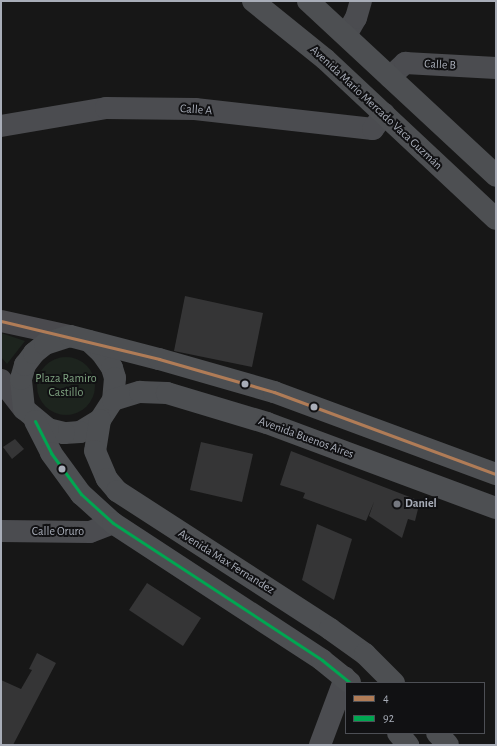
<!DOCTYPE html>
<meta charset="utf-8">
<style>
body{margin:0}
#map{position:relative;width:497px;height:746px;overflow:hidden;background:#171717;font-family:"Alegreya Sans",sans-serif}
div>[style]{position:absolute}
.green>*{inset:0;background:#1d241e}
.round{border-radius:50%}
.building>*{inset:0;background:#353536}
.street>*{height:22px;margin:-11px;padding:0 11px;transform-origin:11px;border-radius:11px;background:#4b4c50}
.secondary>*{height:22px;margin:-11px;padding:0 11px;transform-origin:11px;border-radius:11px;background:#4a4a4e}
.primary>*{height:22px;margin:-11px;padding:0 11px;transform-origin:11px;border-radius:11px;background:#4d4f52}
.bus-1>*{height:3px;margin:-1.5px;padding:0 1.5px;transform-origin:1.5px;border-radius:1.5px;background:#b07c57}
.bus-2>*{height:3px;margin:-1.5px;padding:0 1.5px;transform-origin:1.5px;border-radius:1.5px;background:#00a651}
.dots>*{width:11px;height:11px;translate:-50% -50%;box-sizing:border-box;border:2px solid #111113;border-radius:50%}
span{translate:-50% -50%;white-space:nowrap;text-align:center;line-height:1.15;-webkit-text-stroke:4px #111113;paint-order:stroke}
.street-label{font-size:12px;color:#a8adb8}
.park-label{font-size:12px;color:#7fa381}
.poi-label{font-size:12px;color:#a8adb8;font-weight:700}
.left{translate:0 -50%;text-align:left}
.frame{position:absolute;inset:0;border:2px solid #a8adb8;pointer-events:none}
.legend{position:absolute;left:345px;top:682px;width:140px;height:52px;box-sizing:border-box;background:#111113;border:1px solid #4d4f55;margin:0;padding:5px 7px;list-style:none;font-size:12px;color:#a8adb8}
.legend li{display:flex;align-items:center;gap:8px;height:20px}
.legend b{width:20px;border:1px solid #4d4f55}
</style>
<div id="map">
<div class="green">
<i style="clip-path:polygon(1px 333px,25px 341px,7px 364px,1px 357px)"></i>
<i class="round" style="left:37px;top:357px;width:58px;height:58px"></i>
</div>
<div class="building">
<i style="clip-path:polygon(185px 296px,263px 313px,252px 367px,174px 351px)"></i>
<i style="clip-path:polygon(15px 439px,24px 449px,12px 459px,3px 447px)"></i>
<i style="clip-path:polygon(201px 442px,253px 454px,242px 502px,190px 490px)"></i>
<i style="clip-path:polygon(291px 451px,420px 501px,415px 521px,408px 519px,402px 538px,369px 516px,374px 502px,366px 521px,303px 498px,305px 493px,280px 485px)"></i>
<i style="clip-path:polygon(317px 524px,352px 539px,334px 600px,302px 580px)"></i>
<i style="clip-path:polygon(147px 583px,201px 618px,183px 646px,129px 610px)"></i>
<i style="clip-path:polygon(37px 653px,56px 663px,13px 745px,1px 745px,1px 680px,21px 689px,32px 670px,29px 669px)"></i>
</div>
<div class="street">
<i style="left:346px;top:35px;width:20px;rotate:-60deg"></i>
<i style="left:356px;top:18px;width:18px;rotate:-74deg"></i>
<i style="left:390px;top:77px;width:21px;rotate:-43deg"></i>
<i style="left:405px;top:63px;width:91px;rotate:3.1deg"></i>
<i style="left:1px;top:126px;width:107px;rotate:-9.7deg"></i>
<i style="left:106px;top:108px;width:89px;rotate:0.6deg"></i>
<i style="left:195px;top:109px;width:179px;rotate:6.4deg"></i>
<i style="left:373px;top:129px;width:19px;rotate:-54deg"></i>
<i style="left:1px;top:531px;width:89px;rotate:0.6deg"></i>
<i style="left:90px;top:532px;width:25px;rotate:-21deg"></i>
<i style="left:320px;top:745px;width:72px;rotate:-69.5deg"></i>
</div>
<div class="secondary">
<i style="left:1px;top:321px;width:71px;rotate:12.3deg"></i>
<i style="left:1px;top:380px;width:37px;rotate:52deg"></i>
</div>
<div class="primary">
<i style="left:253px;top:1px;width:92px;rotate:38.9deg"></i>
<i style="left:325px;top:59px;width:234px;rotate:43.1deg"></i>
<i style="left:308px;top:1px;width:257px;rotate:42.9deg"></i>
<i style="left:89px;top:341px;width:16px;rotate:43deg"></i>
<i style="left:101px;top:352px;width:19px;rotate:55deg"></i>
<i style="left:112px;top:368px;width:10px;rotate:73deg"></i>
<i style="left:115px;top:378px;width:22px;rotate:95deg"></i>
<i style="left:113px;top:400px;width:24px;rotate:123deg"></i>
<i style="left:100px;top:420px;width:23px;rotate:149deg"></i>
<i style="left:80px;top:432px;width:16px;rotate:176deg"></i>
<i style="left:64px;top:433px;width:16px;rotate:-166deg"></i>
<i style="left:48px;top:429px;width:31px;rotate:-140deg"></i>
<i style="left:24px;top:409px;width:30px;rotate:-96deg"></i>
<i style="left:21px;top:379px;width:15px;rotate:-74deg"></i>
<i style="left:25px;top:365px;width:15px;rotate:-53deg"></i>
<i style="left:34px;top:353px;width:14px;rotate:-39deg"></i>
<i style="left:45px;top:344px;width:26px;rotate:-18deg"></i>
<i style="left:70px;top:336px;width:92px;rotate:14.5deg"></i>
<i style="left:159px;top:359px;width:120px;rotate:16deg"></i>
<i style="left:274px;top:392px;width:237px;rotate:20.3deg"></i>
<i style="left:113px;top:400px;width:28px;rotate:-17deg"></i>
<i style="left:140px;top:392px;width:27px;rotate:2deg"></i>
<i style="left:167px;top:393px;width:104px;rotate:16.7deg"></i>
<i style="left:267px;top:423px;width:244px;rotate:20.4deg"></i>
<i style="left:100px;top:420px;width:31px;rotate:99deg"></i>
<i style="left:95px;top:451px;width:30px;rotate:67deg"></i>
<i style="left:107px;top:479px;width:16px;rotate:50deg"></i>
<i style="left:117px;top:491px;width:254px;rotate:32.9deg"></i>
<i style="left:330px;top:629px;width:43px;rotate:35.5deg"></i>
<i style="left:365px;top:654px;width:41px;rotate:45deg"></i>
<i style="left:35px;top:421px;width:36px;rotate:63deg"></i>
<i style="left:51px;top:453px;width:51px;rotate:53.8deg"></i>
<i style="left:81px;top:494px;width:43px;rotate:42.2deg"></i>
<i style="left:113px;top:523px;width:250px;rotate:33.2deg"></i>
<i style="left:322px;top:660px;width:36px;rotate:39deg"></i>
<i style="left:398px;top:733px;width:16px;rotate:50deg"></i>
<i style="left:437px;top:733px;width:16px;rotate:47deg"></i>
</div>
<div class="bus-1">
<i style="left:1px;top:321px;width:163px;rotate:13.5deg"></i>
<i style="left:159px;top:359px;width:120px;rotate:16deg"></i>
<i style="left:274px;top:392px;width:237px;rotate:20.3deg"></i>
</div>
<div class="bus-2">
<i style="left:35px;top:421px;width:36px;rotate:63deg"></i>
<i style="left:51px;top:453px;width:51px;rotate:53.8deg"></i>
<i style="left:81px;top:494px;width:43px;rotate:42.2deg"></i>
<i style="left:113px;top:523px;width:250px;rotate:33.2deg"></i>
<i style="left:322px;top:660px;width:36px;rotate:39deg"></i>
</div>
<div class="dots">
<i style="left:245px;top:384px;background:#a8adb8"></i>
<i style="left:314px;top:407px;background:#a8adb8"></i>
<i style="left:62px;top:469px;background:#a8adb8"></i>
<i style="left:397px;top:504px;background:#757880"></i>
</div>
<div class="street-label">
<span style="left:440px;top:65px;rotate:3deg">Calle B</span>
<span style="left:376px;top:108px;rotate:43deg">Avenida Mario Mercado Vaca Guzmán</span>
<span style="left:196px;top:110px;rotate:4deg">Calle A</span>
<span style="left:306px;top:438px;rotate:20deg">Avenida Buenos Aires</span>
<span style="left:58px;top:532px">Calle Oruro</span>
<span style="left:226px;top:562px;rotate:32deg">Avenida Max Fernandez</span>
</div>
<div class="park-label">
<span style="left:66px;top:386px">Plaza Ramiro<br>Castillo</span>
</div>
<div class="poi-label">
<span class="left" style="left:405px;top:504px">Daniel</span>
</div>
<div class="frame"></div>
<ul class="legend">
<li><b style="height:5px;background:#b07c57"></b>4</li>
<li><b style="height:5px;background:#00a651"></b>92</li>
</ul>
</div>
